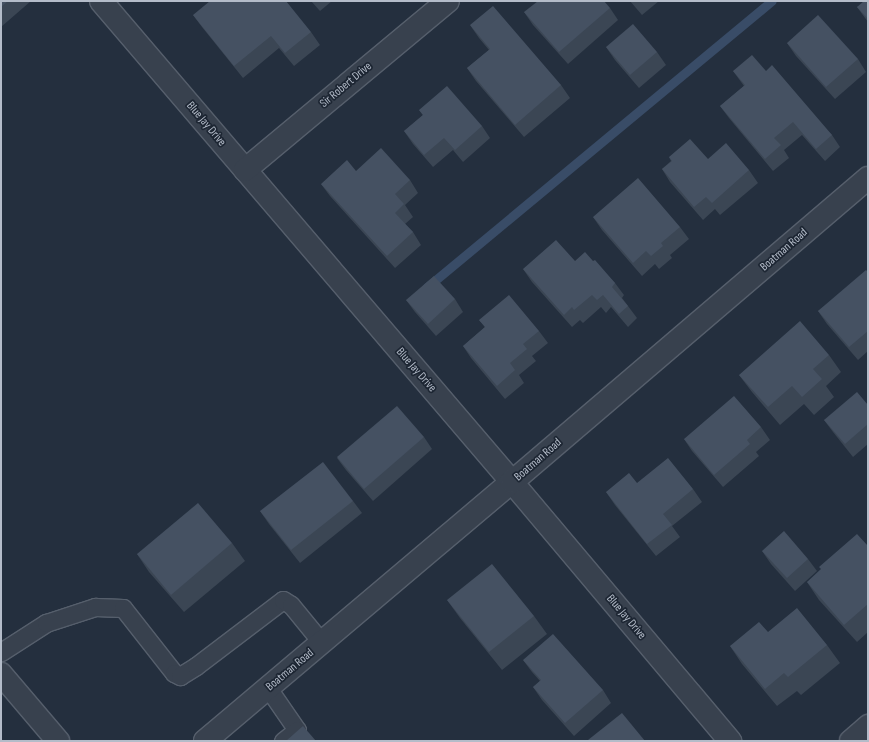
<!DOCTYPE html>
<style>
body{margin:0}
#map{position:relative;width:869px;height:742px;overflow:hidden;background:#242f3e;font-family:"Sofia Sans Condensed",sans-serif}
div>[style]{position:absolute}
.stream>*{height:9px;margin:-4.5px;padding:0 4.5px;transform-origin:4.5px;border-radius:4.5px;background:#394c67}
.roads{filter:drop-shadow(1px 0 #565f6c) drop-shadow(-1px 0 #565f6c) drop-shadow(0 1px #565f6c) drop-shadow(0 -1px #565f6c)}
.service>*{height:17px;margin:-8.5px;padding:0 8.5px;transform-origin:8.5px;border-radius:8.5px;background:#38414e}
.minor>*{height:22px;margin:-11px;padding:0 11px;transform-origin:11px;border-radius:11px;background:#38414e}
.tertiary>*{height:22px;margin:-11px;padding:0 11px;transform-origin:11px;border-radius:11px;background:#38414e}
.wall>*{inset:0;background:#3b4654}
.building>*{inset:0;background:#455162}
span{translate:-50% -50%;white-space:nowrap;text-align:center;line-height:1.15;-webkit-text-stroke:3.5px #1d2633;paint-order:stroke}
.street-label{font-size:12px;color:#b4bcc9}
.frame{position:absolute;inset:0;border:2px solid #b4bcc9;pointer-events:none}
</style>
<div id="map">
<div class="stream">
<i style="left:427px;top:287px;width:448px;rotate:-39.7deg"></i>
</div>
<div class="roads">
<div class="service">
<i style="left:1px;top:652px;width:54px;rotate:-32.8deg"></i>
<i style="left:46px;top:623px;width:52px;rotate:-18.1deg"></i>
<i style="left:95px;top:607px;width:28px;rotate:2deg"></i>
<i style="left:123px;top:608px;width:83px;rotate:51.9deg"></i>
<i style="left:174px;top:673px;width:7px;rotate:27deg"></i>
<i style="left:180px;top:676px;width:19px;rotate:-32deg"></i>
<i style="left:196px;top:666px;width:109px;rotate:-37.2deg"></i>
<i style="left:283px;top:600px;width:9px;rotate:32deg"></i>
<i style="left:291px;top:605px;width:49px;rotate:50.8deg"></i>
<i style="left:268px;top:688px;width:51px;rotate:55.4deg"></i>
<i style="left:297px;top:730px;width:18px;rotate:142deg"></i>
</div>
<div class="minor">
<i style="left:101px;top:1px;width:633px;rotate:49.49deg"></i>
<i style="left:512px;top:482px;width:339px;rotate:49.9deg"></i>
<i style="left:245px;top:170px;width:264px;rotate:-39.8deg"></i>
<i style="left:205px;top:741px;width:402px;rotate:-40.2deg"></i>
<i style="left:512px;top:482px;width:468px;rotate:-40.5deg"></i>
<i style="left:851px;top:741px;width:23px;rotate:-41deg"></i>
</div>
<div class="tertiary">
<i style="left:1px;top:674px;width:88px;rotate:49.6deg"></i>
</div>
</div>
<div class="wall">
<i style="clip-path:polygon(1px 1px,31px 1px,1px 27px)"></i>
<i style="clip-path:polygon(311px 1px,332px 1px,320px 11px)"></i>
<i style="clip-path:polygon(630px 1px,659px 1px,642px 15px)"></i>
<i style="clip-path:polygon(868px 1px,868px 22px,857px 7px)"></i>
<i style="clip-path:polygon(610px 8px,618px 20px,568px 64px,533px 25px,524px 12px)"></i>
<i style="clip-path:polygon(193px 15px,311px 32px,320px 45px,294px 66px,279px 48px,243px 78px,202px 27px)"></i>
<i style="clip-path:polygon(470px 25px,561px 85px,570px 98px,524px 137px,476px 81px,467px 68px,489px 50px,479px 38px)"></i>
<i style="clip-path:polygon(787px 43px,858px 59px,866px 72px,835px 99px,796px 56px)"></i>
<i style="clip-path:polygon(606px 47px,657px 52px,666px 65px,639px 88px,615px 60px)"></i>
<i style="clip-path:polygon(733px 71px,766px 71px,832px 135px,840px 147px,825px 161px,802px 135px,784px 150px,789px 158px,773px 171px,729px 118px,720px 106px,744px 86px)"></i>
<i style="clip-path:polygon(419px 110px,482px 126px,490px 138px,463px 162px,453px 150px,433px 167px,413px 144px,404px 131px,423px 115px)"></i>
<i style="clip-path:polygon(669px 157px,708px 159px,749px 170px,758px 183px,720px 215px,715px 209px,703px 220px,670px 182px,662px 169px,671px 161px)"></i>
<i style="clip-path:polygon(410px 180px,418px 193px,405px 205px,413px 217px,405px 224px,413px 232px,421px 245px,395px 268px,330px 196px,321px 184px)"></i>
<i style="clip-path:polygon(593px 217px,680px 227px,689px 239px,670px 255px,672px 258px,659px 269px,655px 264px,642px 276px,602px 230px)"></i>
<i style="clip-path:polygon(575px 261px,593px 261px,615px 283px,624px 295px,622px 298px,637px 318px,628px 327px,611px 307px,606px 313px,601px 307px,583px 323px,580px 320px,572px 327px,532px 282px,523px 269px)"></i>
<i style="clip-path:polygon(868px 272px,868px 351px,858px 360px,827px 324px,818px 311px)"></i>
<i style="clip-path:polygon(455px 299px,463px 312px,436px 336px,415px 312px,406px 300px)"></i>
<i style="clip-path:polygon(479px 320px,539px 331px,548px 343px,532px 356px,536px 361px,519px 375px,524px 383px,505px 399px,471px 358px,463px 346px,485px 327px)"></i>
<i style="clip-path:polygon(829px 355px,841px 372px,826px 386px,834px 397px,814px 415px,804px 404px,780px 425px,752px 392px,739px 375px)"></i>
<i style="clip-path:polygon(868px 405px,868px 444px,853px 457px,833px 432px,824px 420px)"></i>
<i style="clip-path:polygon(761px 427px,770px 440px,756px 452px,759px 456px,723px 487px,692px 451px,684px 439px)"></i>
<i style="clip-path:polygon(424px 437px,432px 449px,373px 501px,346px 470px,337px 458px)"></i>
<i style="clip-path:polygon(637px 483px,693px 489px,702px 502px,672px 526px,680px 537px,656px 556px,615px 505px,606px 492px)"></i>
<i style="clip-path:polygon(353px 501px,362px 513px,300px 563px,269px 524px,260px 511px)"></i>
<i style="clip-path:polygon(232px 543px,245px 561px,184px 612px,149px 572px,137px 554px)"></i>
<i style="clip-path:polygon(868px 546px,868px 632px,857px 642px,819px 600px,807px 582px)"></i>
<i style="clip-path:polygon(762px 551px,808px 559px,817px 571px,795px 591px,771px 564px)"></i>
<i style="clip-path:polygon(447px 600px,534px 616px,547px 634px,502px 670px,460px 618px)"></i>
<i style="clip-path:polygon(768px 632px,827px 645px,840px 663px,801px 695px,797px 691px,777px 706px,742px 664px,730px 646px)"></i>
<i style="clip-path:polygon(523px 660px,603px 690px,611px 703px,574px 736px,542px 700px,533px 687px,540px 681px,532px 672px)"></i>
</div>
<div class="building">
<i style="clip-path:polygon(1px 1px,8px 1px,1px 7px)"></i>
<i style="clip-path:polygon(210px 1px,286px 1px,311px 32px,285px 53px,271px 36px,234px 66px,193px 15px)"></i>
<i style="clip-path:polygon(538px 1px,604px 1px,610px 8px,559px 52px,524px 12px)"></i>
<i style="clip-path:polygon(864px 1px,868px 1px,868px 19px,857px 7px)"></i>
<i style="clip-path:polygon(493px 6px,561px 85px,515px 125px,467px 68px,490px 49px,470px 25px)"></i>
<i style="clip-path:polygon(818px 15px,858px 59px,826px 87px,787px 43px)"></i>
<i style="clip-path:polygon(633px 24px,657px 52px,630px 75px,606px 47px)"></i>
<i style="clip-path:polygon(752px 55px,766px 71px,772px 65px,832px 135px,816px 149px,793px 122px,774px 138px,781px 145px,765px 159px,720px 106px,745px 85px,733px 71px)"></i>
<i style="clip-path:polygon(447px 86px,482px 126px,455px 150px,444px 138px,424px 155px,404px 131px,423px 115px,419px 110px)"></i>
<i style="clip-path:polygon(690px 139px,708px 159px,726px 143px,749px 170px,712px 203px,706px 197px,694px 207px,662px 169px,672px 161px,669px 157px)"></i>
<i style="clip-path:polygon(381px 148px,410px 180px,395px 194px,404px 204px,395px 213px,413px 232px,387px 256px,321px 184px,347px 160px,356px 171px)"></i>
<i style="clip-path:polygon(638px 178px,680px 227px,661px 243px,663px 246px,651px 256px,646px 251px,633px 263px,593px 217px)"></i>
<i style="clip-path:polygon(556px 240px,575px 261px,585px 252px,593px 261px,595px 260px,615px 283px,612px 287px,628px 306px,619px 314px,603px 295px,597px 300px,592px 295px,574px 310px,572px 307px,564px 315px,523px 269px)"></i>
<i style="clip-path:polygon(866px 270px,868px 272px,868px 331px,849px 347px,818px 311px)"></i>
<i style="clip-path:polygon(434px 276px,455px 299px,428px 324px,406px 300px)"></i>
<i style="clip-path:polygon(509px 295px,539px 331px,523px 344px,527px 349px,510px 363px,515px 370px,497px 386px,463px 346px,485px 327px,479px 320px)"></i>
<i style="clip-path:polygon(800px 321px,829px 355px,813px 369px,822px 379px,802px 397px,792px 386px,768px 407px,739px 375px)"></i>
<i style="clip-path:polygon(857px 392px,868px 405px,868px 424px,845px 444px,824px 420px)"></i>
<i style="clip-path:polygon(734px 396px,761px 427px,747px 440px,750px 444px,714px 475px,684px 439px)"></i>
<i style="clip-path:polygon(397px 406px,424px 437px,364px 489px,337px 457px)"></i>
<i style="clip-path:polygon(668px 458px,693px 489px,663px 514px,672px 525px,647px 544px,606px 492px,629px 473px,637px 483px)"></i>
<i style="clip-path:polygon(323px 462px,353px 501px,291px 550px,260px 511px)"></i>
<i style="clip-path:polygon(198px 503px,232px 543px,171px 595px,137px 554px)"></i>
<i style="clip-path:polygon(784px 531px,808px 559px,787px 578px,762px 551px)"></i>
<i style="clip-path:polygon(857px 534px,868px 546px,868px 604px,844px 625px,807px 582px,821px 569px,819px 567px)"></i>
<i style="clip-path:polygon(492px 564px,534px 616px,489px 652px,447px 600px)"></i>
<i style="clip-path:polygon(797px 608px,827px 645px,788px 677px,784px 673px,765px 689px,730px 646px,759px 622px,768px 632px)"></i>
<i style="clip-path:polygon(553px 634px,603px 690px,565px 723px,533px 687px,541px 680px,523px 660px)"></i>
<i style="clip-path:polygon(622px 713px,645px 741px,589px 741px,588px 740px)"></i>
<i style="clip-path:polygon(303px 726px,316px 741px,286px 741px)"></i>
</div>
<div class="street-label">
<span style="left:346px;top:85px;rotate:-40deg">Sir Robert Drive</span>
<span style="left:206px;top:124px;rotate:50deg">Blue Jay Drive</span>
<span style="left:784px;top:250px;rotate:-41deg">Boatman Road</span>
<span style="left:416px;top:370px;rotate:49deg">Blue Jay Drive</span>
<span style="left:538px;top:460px;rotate:-41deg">Boatman Road</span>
<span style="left:626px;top:617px;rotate:50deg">Blue Jay Drive</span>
<span style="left:290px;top:670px;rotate:-40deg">Boatman Road</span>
</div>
<div class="frame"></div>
</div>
